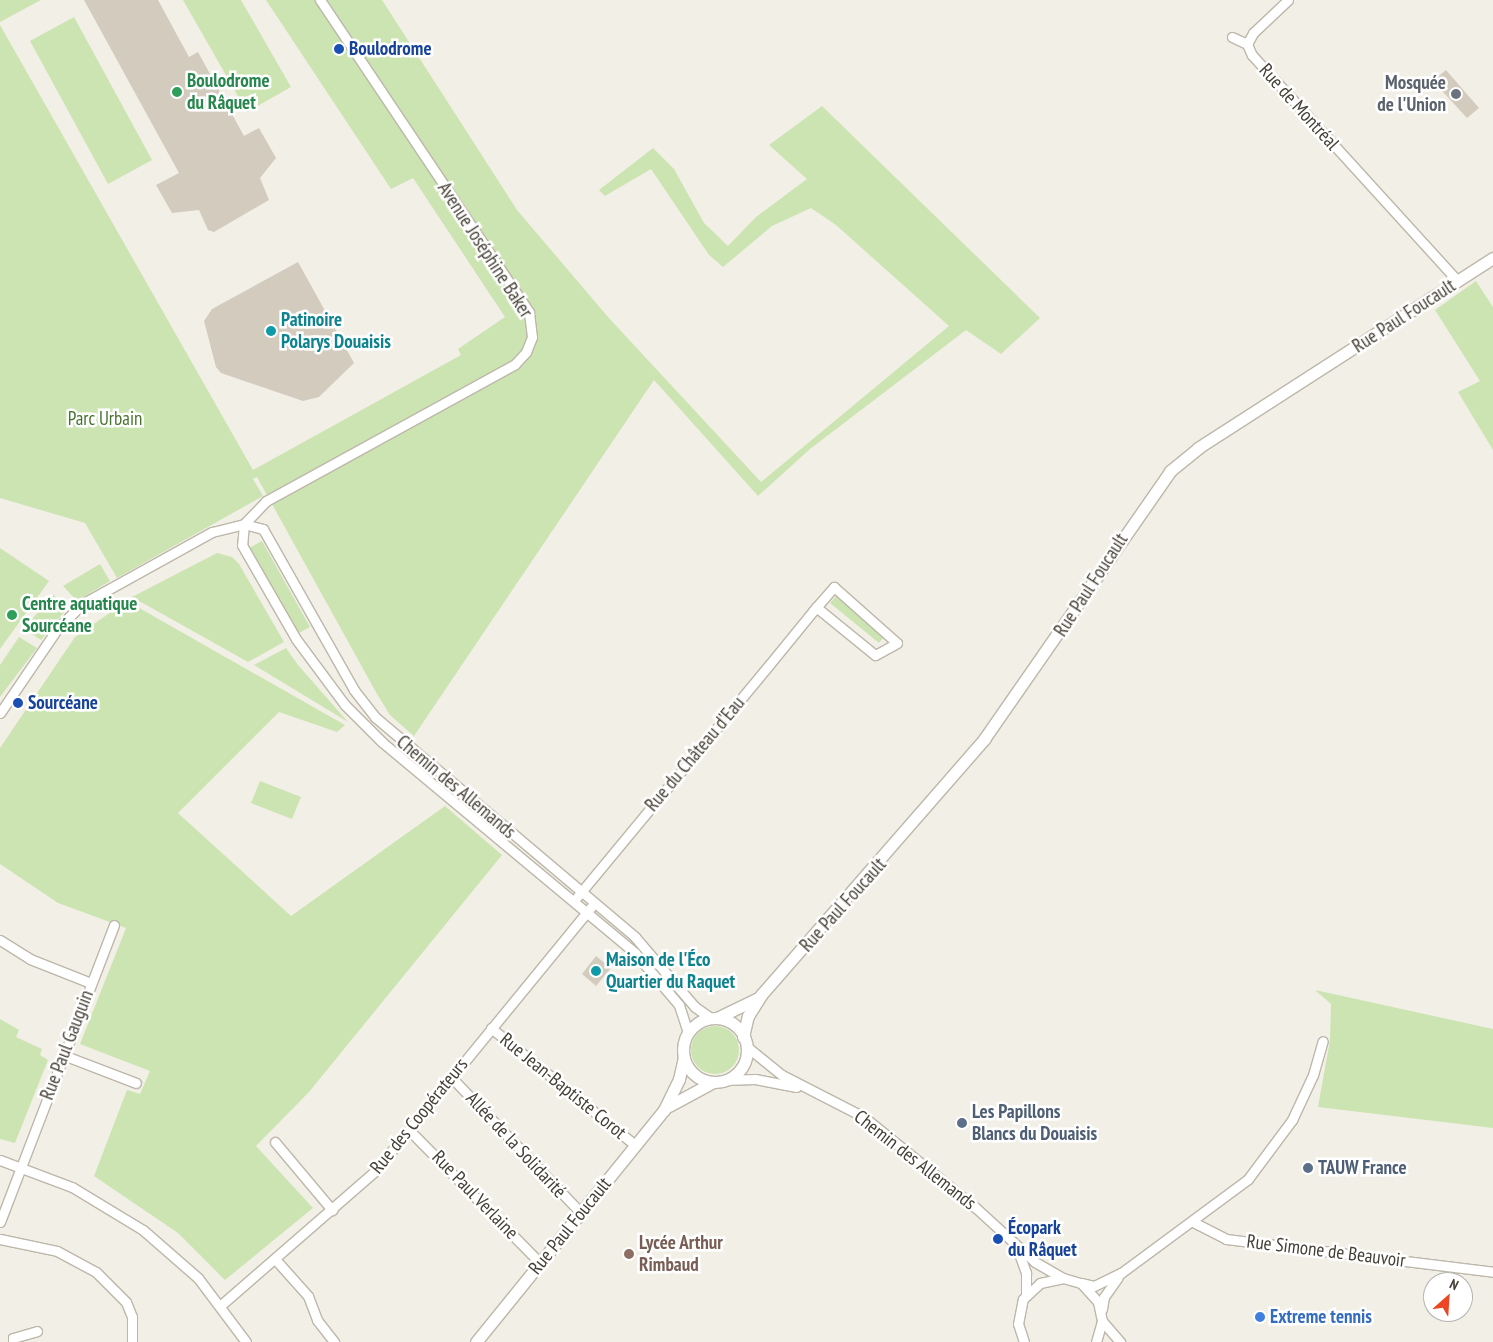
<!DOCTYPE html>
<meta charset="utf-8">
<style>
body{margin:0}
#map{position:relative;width:1493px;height:1342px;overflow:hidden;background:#f2efe7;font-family:"PT Sans Narrow",sans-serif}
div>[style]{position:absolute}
.green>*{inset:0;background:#cce4b2}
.round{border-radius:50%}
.building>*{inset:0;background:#d3cbbd}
.roads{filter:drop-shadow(1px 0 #bdb7aa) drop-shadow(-1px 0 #bdb7aa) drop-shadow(0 1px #bdb7aa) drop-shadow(0 -1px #bdb7aa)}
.minor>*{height:9px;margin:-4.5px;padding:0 4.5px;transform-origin:4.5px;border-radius:4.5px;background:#fff}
.tertiary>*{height:11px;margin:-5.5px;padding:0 5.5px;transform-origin:5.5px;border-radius:5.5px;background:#fff}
.tertiary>.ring{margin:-5.5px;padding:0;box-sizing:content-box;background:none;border:11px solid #fff;border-radius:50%}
.dots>*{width:14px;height:14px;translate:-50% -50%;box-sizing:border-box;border:2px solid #fff;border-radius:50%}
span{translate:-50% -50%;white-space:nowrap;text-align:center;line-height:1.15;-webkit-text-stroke:5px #fff;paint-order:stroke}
.transit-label{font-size:19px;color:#164399;font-weight:700}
.left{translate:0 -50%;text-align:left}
.leisure-label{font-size:19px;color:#27864d;font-weight:700}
.worship-label{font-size:19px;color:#5b616d;font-weight:700}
.right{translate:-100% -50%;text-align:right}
.street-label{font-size:19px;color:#454036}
.culture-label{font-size:19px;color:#0d838f;font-weight:700}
.park-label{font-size:19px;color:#46732d}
.service-label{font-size:19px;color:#4e5e75;font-weight:700}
.education-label{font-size:19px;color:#785e54;font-weight:700}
.shop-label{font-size:19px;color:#366cbe;font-weight:700}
.north{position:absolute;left:1423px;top:1272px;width:50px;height:50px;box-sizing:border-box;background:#fff;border:1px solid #b5b3af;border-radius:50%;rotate:26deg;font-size:14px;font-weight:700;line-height:20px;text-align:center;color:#454036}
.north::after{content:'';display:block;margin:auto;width:18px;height:22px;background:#ed4624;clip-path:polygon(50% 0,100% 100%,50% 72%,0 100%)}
</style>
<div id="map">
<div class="green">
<i style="clip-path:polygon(0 0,41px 0,0 22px)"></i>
<i style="clip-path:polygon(183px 0,241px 0,291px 87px,247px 112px)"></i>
<i style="clip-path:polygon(266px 0,382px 0,517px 210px,608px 317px,761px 482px,949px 326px,836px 225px,811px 208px,772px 226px,723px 267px,709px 255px,651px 169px,605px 196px,599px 190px,653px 148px,674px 169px,704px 223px,728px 246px,756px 217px,807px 179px,769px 145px,822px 106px,1040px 318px,1001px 354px,966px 330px,810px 449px,758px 496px,654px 380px,414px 736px,390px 715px,377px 694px,257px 477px,253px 479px,263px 496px,117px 578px,85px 523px,0 498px,0 25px,253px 470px,461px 355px,458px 349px,505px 317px,413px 178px,391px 189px)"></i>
<i style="clip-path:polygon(74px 17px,152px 160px,108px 184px,30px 41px)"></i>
<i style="clip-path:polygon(1476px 281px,1493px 307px,1493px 450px,1458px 392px,1480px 381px,1435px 310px)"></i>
<i style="clip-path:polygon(262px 541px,310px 627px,297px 634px,249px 548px)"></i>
<i style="clip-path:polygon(0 548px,49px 581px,0 649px)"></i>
<i style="clip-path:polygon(217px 553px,232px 557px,239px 564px,284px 642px,248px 662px,132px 597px)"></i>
<i style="clip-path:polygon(100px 564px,110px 581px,77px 601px,63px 586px)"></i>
<i style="clip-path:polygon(53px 594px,66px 610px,41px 640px,24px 629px)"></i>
<i style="clip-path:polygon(838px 594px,886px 634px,879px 643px,830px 603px)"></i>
<i style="clip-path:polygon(127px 601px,345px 725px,337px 732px,279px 712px,178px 813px,291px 916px,445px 806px,502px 855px,309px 1092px,256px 1146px,313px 1208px,225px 1280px,178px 1233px,94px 1176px,127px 1090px,140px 1094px,150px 1071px,80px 1044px,126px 928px,58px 903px,0 864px,0 748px,75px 637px)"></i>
<i style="clip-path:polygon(19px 637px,37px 648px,0 697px,0 665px)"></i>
<i style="clip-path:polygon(286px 648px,298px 665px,348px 722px,254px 665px)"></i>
<i style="clip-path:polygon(260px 781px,301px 797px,292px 819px,251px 803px)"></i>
<i style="clip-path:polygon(1315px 990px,1493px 1029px,1493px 1128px,1318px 1107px,1330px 1040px,1331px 1004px)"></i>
<i style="clip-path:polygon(0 1019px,19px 1030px,16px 1037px,42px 1049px,40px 1055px,48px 1060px,15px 1143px,0 1139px)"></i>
<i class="round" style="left:691px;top:1026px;width:48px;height:48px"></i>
</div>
<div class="building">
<i style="clip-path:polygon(84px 0,158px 0,189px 57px,198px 52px,244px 136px,259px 128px,276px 158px,260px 178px,269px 200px,214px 232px,208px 230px,199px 210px,172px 213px,156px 185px,179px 173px)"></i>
<i style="clip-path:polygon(1446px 70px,1479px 108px,1467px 118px,1433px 81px)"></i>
<i style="clip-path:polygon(298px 262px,354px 363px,319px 397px,303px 401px,221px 373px,216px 367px,204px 321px,212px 309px)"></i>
<i style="clip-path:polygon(596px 956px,611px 968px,596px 986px,582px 974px)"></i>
</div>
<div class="roads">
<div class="minor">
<i style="left:1232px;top:37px;width:17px;rotate:25deg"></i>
<i style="left:1247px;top:44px;width:12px;rotate:66deg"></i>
<i style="left:1252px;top:55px;width:306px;rotate:47.7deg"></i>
<i style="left:1247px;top:44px;width:13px;rotate:-61deg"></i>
<i style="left:1253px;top:33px;width:48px;rotate:-43.3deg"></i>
<i style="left:244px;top:524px;width:32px;rotate:-46deg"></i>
<i style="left:266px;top:501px;width:284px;rotate:-28.8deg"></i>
<i style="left:515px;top:364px;width:16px;rotate:-47deg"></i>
<i style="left:526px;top:352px;width:16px;rotate:-68deg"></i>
<i style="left:532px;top:337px;width:25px;rotate:-97deg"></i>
<i style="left:529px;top:312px;width:376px;rotate:-123.8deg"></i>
<i style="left:244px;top:524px;width:21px;rotate:95deg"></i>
<i style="left:242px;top:545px;width:108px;rotate:60.1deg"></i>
<i style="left:296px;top:639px;width:82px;rotate:53.4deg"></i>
<i style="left:345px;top:705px;width:52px;rotate:45deg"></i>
<i style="left:382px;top:742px;width:329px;rotate:39.8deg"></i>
<i style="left:635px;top:953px;width:68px;rotate:49.8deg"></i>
<i style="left:679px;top:1005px;width:29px;rotate:72deg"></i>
<i style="left:0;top:713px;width:102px;rotate:-55.8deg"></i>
<i style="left:57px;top:629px;width:35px;rotate:-45deg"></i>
<i style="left:82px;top:604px;width:149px;rotate:-29deg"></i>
<i style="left:212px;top:532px;width:33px;rotate:-14deg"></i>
<i style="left:244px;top:524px;width:20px;rotate:15deg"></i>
<i style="left:263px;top:529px;width:185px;rotate:60.5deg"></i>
<i style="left:354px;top:690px;width:34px;rotate:52deg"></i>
<i style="left:375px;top:717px;width:341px;rotate:40.2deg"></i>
<i style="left:635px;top:937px;width:92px;rotate:49.4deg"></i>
<i style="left:695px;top:1007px;width:21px;rotate:35deg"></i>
<i style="left:577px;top:897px;width:301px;rotate:-50.4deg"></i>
<i style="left:769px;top:665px;width:70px;rotate:-50.8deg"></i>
<i style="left:813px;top:611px;width:32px;rotate:-49deg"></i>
<i style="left:834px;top:587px;width:84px;rotate:41.6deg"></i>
<i style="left:897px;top:643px;width:25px;rotate:151deg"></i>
<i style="left:875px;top:655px;width:76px;rotate:-140.9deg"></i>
<i style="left:0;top:940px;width:36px;rotate:32deg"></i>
<i style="left:30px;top:959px;width:66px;rotate:21.5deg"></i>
<i style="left:491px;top:1028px;width:186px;rotate:39.1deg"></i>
<i style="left:746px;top:1046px;width:46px;rotate:38.9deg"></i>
<i style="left:782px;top:1075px;width:92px;rotate:27.1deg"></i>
<i style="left:864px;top:1117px;width:144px;rotate:39.1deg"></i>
<i style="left:976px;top:1208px;width:80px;rotate:42.5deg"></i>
<i style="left:1035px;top:1262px;width:32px;rotate:30deg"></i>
<i style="left:63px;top:1055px;width:78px;rotate:21deg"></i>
<i style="left:451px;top:1077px;width:187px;rotate:46.3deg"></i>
<i style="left:725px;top:1080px;width:30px;rotate:-2deg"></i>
<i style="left:755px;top:1079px;width:42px;rotate:11deg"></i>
<i style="left:409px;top:1130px;width:187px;rotate:45.4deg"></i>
<i style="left:275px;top:1142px;width:89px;rotate:50deg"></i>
<i style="left:0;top:1160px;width:77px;rotate:20.6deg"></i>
<i style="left:72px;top:1187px;width:83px;rotate:31.2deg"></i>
<i style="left:143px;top:1230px;width:73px;rotate:41.1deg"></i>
<i style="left:198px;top:1278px;width:80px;rotate:53.1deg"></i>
<i style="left:0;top:1222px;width:318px;rotate:-69deg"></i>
<i style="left:1193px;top:1222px;width:37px;rotate:27deg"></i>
<i style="left:1226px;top:1239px;width:269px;rotate:7deg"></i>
<i style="left:0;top:1239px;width:58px;rotate:11.9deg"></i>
<i style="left:57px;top:1251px;width:44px;rotate:28.3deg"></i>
<i style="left:96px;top:1272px;width:42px;rotate:45deg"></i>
<i style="left:126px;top:1302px;width:16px;rotate:68deg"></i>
<i style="left:132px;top:1317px;width:25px;rotate:90deg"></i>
<i style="left:1017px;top:1248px;width:27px;rotate:70deg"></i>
<i style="left:1026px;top:1273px;width:21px;rotate:90deg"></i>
<i style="left:275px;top:1259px;width:50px;rotate:48.3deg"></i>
<i style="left:308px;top:1296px;width:26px;rotate:69deg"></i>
<i style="left:317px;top:1320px;width:28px;rotate:52deg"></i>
<i style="left:1081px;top:1283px;width:13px;rotate:13deg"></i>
<i style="left:1094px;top:1286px;width:30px;rotate:-26deg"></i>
<i style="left:1121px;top:1273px;width:158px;rotate:-36.5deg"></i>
<i style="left:1248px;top:1179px;width:74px;rotate:-53.3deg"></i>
<i style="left:1292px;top:1120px;width:50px;rotate:-65deg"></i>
<i style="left:1313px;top:1075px;width:35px;rotate:-74deg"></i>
<i style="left:221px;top:1305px;width:204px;rotate:-41deg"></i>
<i style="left:375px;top:1171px;width:341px;rotate:-50.7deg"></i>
<i style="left:1102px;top:1309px;width:12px;rotate:-81deg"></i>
<i style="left:1104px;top:1297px;width:24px;rotate:-55deg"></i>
<i style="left:1102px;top:1321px;width:28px;rotate:49deg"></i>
<i style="left:13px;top:1342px;width:4px;rotate:-90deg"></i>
<i style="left:13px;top:1338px;width:25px;rotate:-16deg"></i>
<i style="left:1024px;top:1342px;width:19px;rotate:-108deg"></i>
<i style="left:1018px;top:1324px;width:25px;rotate:-79deg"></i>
<i style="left:1023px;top:1299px;width:23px;rotate:-43deg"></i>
<i style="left:1040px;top:1283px;width:24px;rotate:-12deg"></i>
<i style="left:1063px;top:1278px;width:19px;rotate:16deg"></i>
<i style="left:1081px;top:1283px;width:25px;rotate:48deg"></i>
<i style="left:1098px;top:1302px;width:19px;rotate:78deg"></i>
<i style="left:1102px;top:1321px;width:22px;rotate:106deg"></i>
</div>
<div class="tertiary">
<i style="left:717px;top:1018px;width:46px;rotate:-26deg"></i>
<i class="ring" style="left:683px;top:1018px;width:53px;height:53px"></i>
<i style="left:743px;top:1037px;width:22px;rotate:-77deg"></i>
<i style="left:748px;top:1016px;width:25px;rotate:-58deg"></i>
<i style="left:761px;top:995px;width:340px;rotate:-48.9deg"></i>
<i style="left:984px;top:739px;width:326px;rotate:-55.2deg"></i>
<i style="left:1170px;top:471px;width:36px;rotate:-39deg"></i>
<i style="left:1198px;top:448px;width:351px;rotate:-32.8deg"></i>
<i style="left:669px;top:1106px;width:50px;rotate:-28.6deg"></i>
<i style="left:476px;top:1342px;width:299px;rotate:-51deg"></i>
<i style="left:664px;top:1110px;width:34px;rotate:-64deg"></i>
<i style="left:679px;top:1079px;width:22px;rotate:-77deg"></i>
</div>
</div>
<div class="dots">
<i style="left:339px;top:49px;background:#1a4fb4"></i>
<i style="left:177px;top:92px;background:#2e9e5b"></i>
<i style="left:1456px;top:94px;background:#6b7280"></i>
<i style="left:271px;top:331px;background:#0f9aa8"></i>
<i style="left:12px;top:615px;background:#2e9e5b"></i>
<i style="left:18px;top:703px;background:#1a4fb4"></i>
<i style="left:596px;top:971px;background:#0f9aa8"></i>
<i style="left:962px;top:1123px;background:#5c6f8a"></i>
<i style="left:1308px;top:1168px;background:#5c6f8a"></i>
<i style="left:998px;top:1239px;background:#1a4fb4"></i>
<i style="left:629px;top:1254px;background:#8d6e63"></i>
<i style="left:1260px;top:1317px;background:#3f7fe0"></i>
</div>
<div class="transit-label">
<span class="left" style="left:349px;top:49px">Boulodrome</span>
<span class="left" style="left:28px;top:703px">Sourcéane</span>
<span class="left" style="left:1008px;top:1239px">Écopark<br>du Râquet</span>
</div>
<div class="leisure-label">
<span class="left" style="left:187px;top:92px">Boulodrome<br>du Râquet</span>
<span class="left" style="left:22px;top:615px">Centre aquatique<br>Sourcéane</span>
</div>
<div class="worship-label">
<span class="right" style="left:1446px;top:94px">Mosquée<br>de l'Union</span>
</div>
<div class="street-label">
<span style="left:1299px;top:107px;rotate:48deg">Rue de Montréal</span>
<span style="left:485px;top:250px;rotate:57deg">Avenue Joséphine Baker</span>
<span style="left:1404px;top:316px;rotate:-33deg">Rue Paul Foucault</span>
<span style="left:1091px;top:585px;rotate:-57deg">Rue Paul Foucault</span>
<span style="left:695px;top:754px;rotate:-50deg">Rue du Château d'Eau</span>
<span style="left:456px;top:787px;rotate:40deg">Chemin des Allemands</span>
<span style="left:843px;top:905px;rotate:-48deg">Rue Paul Foucault</span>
<span style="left:67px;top:1045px;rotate:-69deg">Rue Paul Gauguin</span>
<span style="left:563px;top:1086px;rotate:39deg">Rue Jean-Baptiste Corot</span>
<span style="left:419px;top:1116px;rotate:-51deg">Rue des Coopérateurs</span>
<span style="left:516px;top:1145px;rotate:47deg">Allée de la Solidarité</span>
<span style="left:915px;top:1160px;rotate:38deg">Chemin des Allemands</span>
<span style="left:475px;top:1195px;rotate:46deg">Rue Paul Verlaine</span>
<span style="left:570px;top:1226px;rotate:-51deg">Rue Paul Foucault</span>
<span style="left:1326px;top:1251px;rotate:7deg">Rue Simone de Beauvoir</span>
</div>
<div class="culture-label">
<span class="left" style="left:281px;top:331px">Patinoire<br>Polarys Douaisis</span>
<span class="left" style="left:606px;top:971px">Maison de l'Éco<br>Quartier du Raquet</span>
</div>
<div class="park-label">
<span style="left:105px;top:419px">Parc Urbain</span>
</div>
<div class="service-label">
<span class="left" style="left:972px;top:1123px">Les Papillons<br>Blancs du Douaisis</span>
<span class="left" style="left:1318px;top:1168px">TAUW France</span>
</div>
<div class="education-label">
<span class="left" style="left:639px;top:1254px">Lycée Arthur<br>Rimbaud</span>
</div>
<div class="shop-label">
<span class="left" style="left:1270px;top:1317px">Extreme tennis</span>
</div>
<div class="north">N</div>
</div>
